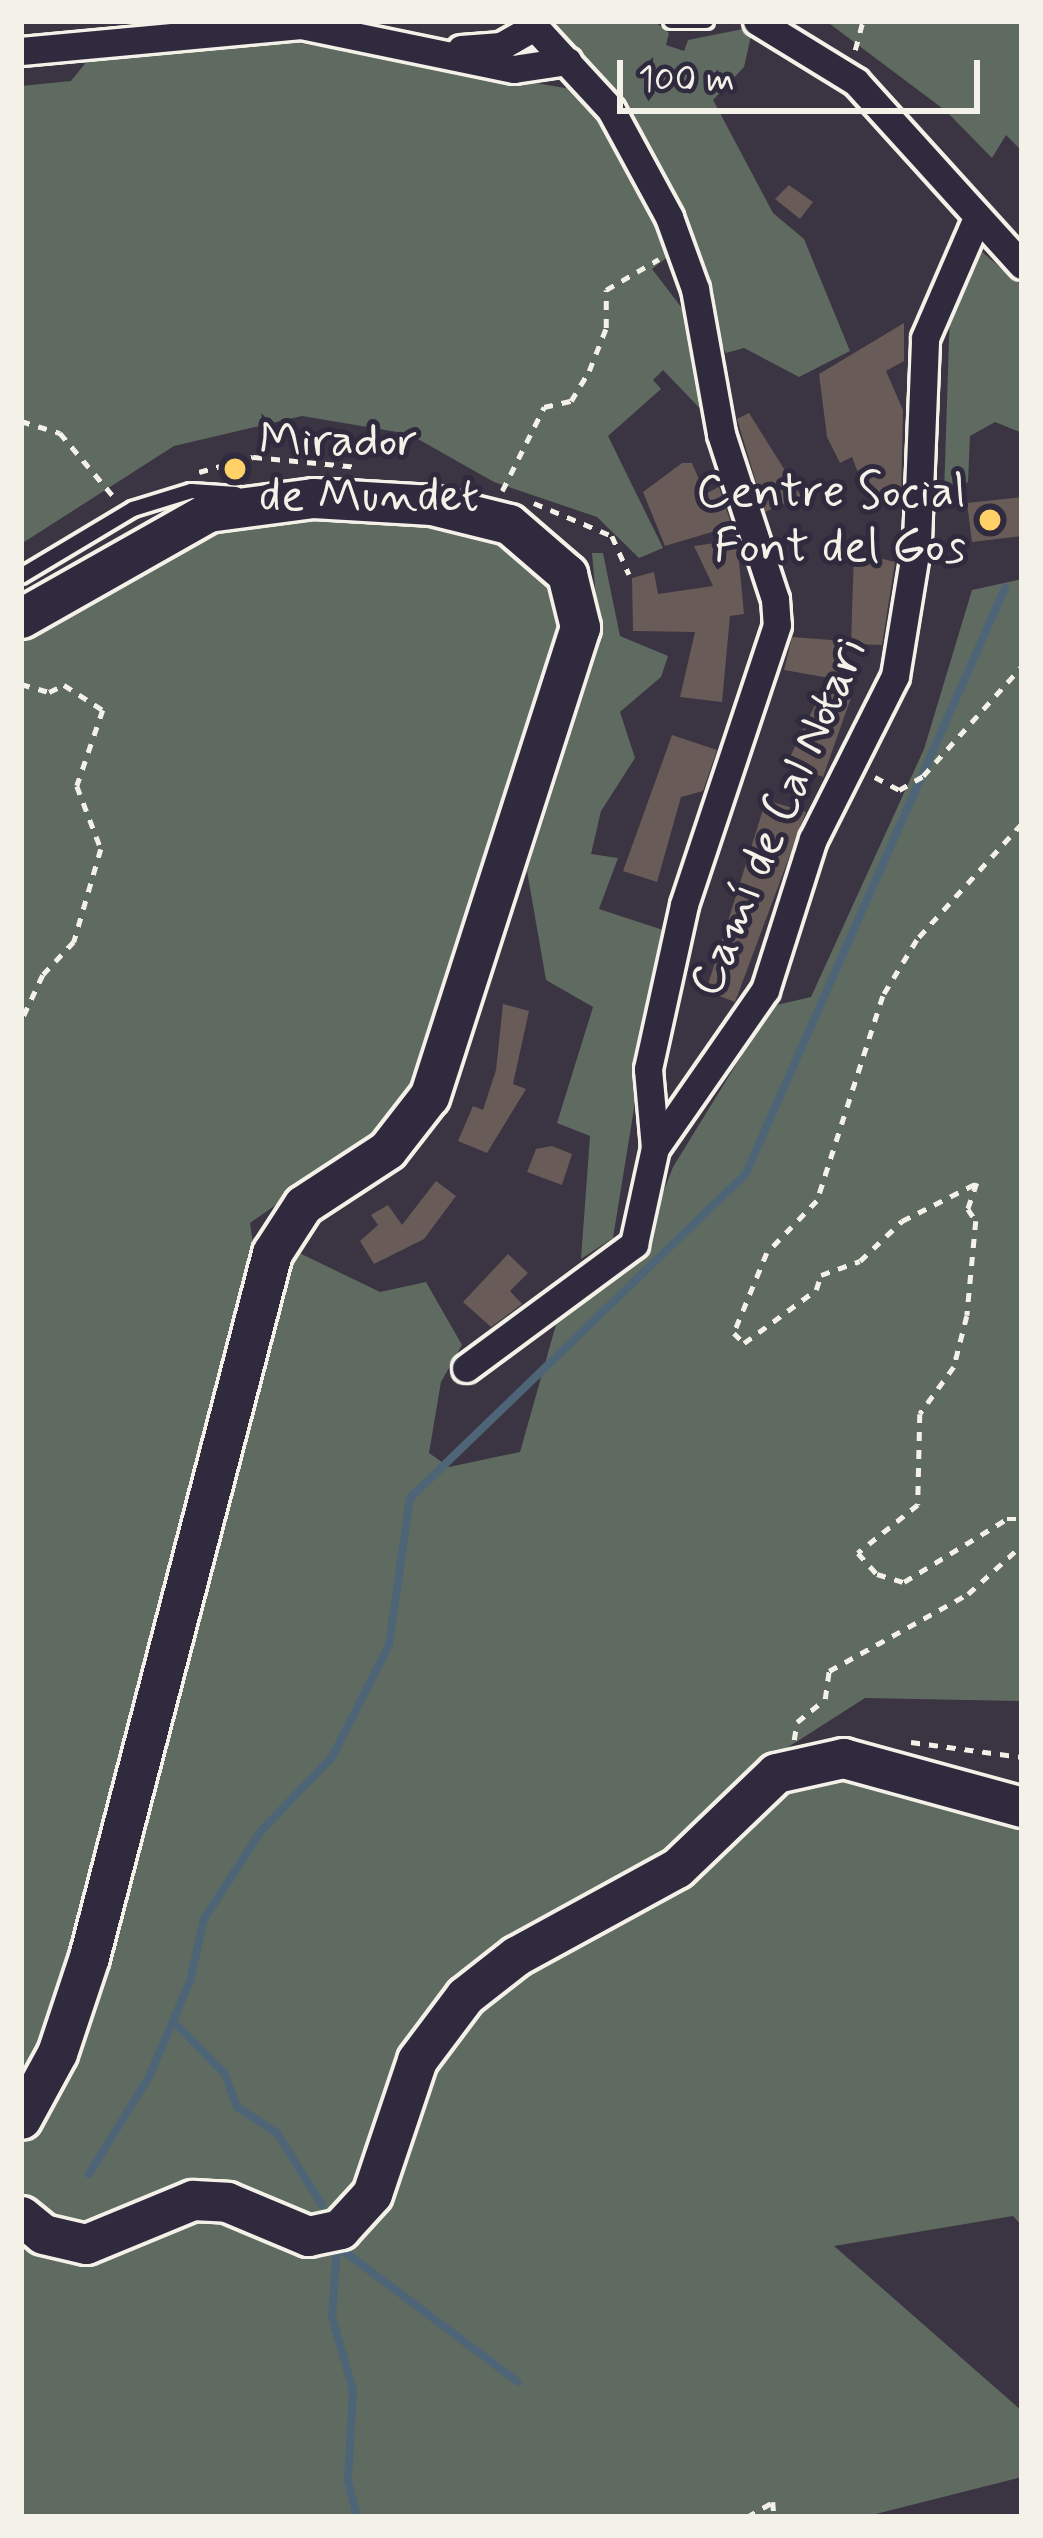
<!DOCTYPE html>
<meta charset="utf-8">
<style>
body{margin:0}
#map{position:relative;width:1043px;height:2538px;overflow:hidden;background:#3b3442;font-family:Mynerve,sans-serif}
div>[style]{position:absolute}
.green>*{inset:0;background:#5f6b60}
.stream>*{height:8px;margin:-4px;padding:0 4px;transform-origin:4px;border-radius:4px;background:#4d6576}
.building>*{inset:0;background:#695b57}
.path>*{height:4.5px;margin-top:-2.25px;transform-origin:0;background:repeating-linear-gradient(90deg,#f4f1e8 0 9px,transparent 0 18px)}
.roads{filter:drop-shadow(3px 0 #f4f1e8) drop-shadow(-3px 0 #f4f1e8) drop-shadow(0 3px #f4f1e8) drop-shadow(0 -3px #f4f1e8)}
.lane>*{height:14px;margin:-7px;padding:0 7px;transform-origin:7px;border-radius:7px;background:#2f2a3d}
.street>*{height:27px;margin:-13.5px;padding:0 13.5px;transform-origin:13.5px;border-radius:13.5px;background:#2f2a3d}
.secondary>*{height:39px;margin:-19.5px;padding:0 19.5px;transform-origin:19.5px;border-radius:19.5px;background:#2f2a3d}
.dots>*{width:33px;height:33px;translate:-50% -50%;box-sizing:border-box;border:6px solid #2f2a3d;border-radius:50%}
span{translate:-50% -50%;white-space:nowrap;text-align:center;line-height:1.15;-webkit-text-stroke:10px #2f2a3d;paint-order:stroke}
.poi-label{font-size:48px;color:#f4f1e8}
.left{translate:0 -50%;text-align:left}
.right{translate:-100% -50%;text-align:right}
.street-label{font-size:48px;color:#f4f1e8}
.frame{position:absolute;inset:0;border:24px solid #f4f1e8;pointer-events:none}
.scale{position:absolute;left:617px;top:60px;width:363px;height:54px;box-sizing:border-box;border:6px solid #f4f1e8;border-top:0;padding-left:15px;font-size:36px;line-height:42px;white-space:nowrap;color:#f4f1e8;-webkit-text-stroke:9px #2f2a3d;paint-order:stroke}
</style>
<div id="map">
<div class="green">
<i style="clip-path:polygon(550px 21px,654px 21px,669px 33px,666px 45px,684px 51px,688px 40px,753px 27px,744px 67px,713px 100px,773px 213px,804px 239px,850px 351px,799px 377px,744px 348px,726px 353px)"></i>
<i style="clip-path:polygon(826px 21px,1022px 21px,1022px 151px,1006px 135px,992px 158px,946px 111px)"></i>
<i style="clip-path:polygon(293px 42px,571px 89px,592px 104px,647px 194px,670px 255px,652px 269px,694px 324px,713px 422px,663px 370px,653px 380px,661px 389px,608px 436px,663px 548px,639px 558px,597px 517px,494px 482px,409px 434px,302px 416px,174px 446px,21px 544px,21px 86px,71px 81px,88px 60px)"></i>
<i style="clip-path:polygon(981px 251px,1022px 286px,1022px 433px,995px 422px,970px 436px,968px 482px,944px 495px,950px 309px)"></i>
<i style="clip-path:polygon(278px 516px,487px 532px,547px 574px,565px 625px,425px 1071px,395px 1121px,250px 1223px,255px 1257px,61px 1995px,21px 2096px,21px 638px,196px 541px)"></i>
<i style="clip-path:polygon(592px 553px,603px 553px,620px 636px,668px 656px,661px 677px,620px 712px,635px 758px,601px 811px,591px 854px,618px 858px,599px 909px,663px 930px,613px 1238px,581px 1259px,590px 1136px,557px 1123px,593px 1007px,546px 980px,527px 871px,600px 643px)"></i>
<i style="clip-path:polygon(1022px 579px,1022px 1701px,865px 1698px,768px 1760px,656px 1862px,495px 1954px,363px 2181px,319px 2221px,270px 2208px,67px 2231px,24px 2197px,21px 2145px,57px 2088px,289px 1248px,380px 1292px,426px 1282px,462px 1345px,441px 1382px,429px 1453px,449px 1467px,520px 1452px,557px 1321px,641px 1248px,673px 1167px,772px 1006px,811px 997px,924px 749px,972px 590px)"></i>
<i style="clip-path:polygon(841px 1774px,1022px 1823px,1022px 2226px,1013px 2216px,834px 2246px,1022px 2411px,1022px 2477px,864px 2517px,21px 2517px,21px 2237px,108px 2258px,171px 2223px,216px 2217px,309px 2253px,347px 2245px,380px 2214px,424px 2081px,469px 2016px,528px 1967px,675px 1890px,776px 1793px)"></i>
</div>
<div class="stream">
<i style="left:174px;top:2022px;width:73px;rotate:45.6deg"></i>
<i style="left:225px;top:2074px;width:35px;rotate:70deg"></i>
<i style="left:237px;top:2107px;width:48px;rotate:33deg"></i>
<i style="left:277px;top:2133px;width:85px;rotate:58deg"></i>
<i style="left:89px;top:2174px;width:114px;rotate:-58.3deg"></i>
<i style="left:149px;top:2077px;width:104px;rotate:-66.9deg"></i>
<i style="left:190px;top:1981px;width:64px;rotate:-77.3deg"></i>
<i style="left:204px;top:1919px;width:105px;rotate:-57.1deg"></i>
<i style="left:261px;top:1831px;width:103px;rotate:-46.2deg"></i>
<i style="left:332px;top:1757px;width:126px;rotate:-63deg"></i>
<i style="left:389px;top:1645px;width:148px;rotate:-81.9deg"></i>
<i style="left:410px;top:1498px;width:467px;rotate:-44deg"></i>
<i style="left:746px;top:1173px;width:640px;rotate:-66.12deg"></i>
<i style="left:357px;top:2517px;width:38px;rotate:-104deg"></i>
<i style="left:348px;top:2480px;width:90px;rotate:-86.8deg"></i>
<i style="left:353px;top:2390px;width:76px;rotate:-106deg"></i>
<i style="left:332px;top:2317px;width:71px;rotate:-86deg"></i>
<i style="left:337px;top:2246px;width:226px;rotate:36.9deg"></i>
</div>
<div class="building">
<i style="clip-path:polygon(789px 185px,813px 202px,800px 219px,775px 199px)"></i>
<i style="clip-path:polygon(904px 323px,904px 361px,886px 371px,903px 410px,901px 499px,873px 511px,852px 457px,840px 463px,827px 437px,819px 374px)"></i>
<i style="clip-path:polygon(749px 413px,801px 496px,765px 512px,737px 419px)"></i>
<i style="clip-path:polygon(682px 463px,692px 463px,705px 494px,719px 487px,732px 526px,665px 546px,643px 492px)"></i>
<i style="clip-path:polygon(1022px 497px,1022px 536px,972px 542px,967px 503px)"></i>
<i style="clip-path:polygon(737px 540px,744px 614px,730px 616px,722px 702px,680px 697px,695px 632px,633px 631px,632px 578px,654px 572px,658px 594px,713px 586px,694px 546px)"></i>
<i style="clip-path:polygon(854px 552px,895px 562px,882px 645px,851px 644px)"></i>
<i style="clip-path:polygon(792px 637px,845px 641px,841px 680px,784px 670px)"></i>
<i style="clip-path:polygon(826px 682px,853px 692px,823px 777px,787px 763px)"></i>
<i style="clip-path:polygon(672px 735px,717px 750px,703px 791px,681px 797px,657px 882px,623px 871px)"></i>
<i style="clip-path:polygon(766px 800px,806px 812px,735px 1002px,706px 991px)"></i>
<i style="clip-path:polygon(503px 1004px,529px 1011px,513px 1084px,526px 1089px,487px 1153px,458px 1141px,473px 1106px,483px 1110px,496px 1070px)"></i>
<i style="clip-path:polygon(552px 1146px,572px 1154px,562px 1185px,527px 1172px,536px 1149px)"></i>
<i style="clip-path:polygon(436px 1181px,456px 1196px,424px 1239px,374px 1264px,360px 1241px,378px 1225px,371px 1215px,388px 1205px,402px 1225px)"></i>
<i style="clip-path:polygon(508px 1254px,528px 1273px,510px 1291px,522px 1304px,491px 1327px,463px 1302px)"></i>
</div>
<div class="path">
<i style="left:422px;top:21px;width:16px"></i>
<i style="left:855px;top:50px;width:30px;rotate:-75deg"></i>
<i style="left:21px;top:421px;width:41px;rotate:17.1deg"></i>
<i style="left:60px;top:433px;width:84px;rotate:49.8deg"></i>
<i style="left:199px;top:472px;width:56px;rotate:-15.5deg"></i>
<i style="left:253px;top:457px;width:106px;rotate:5.4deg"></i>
<i style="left:502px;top:491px;width:94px;rotate:-63.4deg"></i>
<i style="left:544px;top:407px;width:28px;rotate:-13deg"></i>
<i style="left:571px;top:401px;width:35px;rotate:-59deg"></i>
<i style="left:589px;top:371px;width:46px;rotate:-68.4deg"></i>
<i style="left:606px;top:328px;width:38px;rotate:-90deg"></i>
<i style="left:606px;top:290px;width:61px;rotate:-30.3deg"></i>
<i style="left:534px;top:503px;width:85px;rotate:22.9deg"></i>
<i style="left:612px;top:536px;width:42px;rotate:65.9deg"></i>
<i style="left:21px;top:684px;width:29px;rotate:16deg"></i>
<i style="left:49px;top:692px;width:17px;rotate:-25deg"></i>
<i style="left:64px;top:685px;width:46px;rotate:32.7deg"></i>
<i style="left:103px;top:710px;width:80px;rotate:108.9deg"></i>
<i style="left:77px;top:786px;width:67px;rotate:69.1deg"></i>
<i style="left:101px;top:849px;width:97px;rotate:106.2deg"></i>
<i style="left:74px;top:942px;width:45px;rotate:133.2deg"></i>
<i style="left:43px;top:975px;width:52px;rotate:115.1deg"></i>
<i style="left:875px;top:777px;width:27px;rotate:28deg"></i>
<i style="left:899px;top:790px;width:28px;rotate:-30deg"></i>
<i style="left:923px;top:776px;width:148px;rotate:-48deg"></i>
<i style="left:1022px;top:824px;width:156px;rotate:132.2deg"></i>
<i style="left:917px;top:940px;width:66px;rotate:121.3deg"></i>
<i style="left:883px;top:996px;width:215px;rotate:107.8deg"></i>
<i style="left:817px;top:1201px;width:72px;rotate:133.9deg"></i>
<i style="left:767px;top:1253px;width:87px;rotate:112.4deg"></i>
<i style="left:734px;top:1333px;width:14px;rotate:45deg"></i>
<i style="left:744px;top:1343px;width:89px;rotate:-36.4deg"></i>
<i style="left:816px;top:1290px;width:16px;rotate:-72deg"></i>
<i style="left:821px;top:1275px;width:41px;rotate:-19.7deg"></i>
<i style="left:860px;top:1261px;width:58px;rotate:-43.6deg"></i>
<i style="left:902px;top:1221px;width:84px;rotate:-26.9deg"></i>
<i style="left:977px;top:1183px;width:28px;rotate:109deg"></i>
<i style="left:968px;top:1209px;width:14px;rotate:56deg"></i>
<i style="left:976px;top:1221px;width:95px;rotate:95.4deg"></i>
<i style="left:967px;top:1316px;width:53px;rotate:104.3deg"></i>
<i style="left:954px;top:1367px;width:58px;rotate:125.9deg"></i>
<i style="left:920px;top:1414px;width:91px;rotate:91.3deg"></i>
<i style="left:918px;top:1505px;width:77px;rotate:141.3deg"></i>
<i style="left:858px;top:1553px;width:28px;rotate:48deg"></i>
<i style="left:877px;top:1574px;width:28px;rotate:17deg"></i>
<i style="left:904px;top:1582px;width:121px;rotate:-31.5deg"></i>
<i style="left:1007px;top:1519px;width:15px"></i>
<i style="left:794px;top:1740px;width:18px;rotate:-81deg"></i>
<i style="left:797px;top:1722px;width:36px;rotate:-39deg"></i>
<i style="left:825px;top:1699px;width:28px;rotate:-82deg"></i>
<i style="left:829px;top:1671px;width:159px;rotate:-29deg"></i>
<i style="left:968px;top:1594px;width:73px;rotate:-42.2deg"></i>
<i style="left:911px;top:1742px;width:112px;rotate:7.7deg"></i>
<i style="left:747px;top:2517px;width:30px;rotate:-30deg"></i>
<i style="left:773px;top:2502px;width:15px;rotate:86deg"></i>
</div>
<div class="roads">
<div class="lane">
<i style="left:671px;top:21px;width:35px"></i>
<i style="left:21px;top:576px;width:131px;rotate:-30.9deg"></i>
<i style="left:133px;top:509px;width:61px;rotate:-17.2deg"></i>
<i style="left:191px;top:491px;width:45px;rotate:3.8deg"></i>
</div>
<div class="street">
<i style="left:529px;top:21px;width:121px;rotate:47.3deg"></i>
<i style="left:611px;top:110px;width:122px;rotate:61.5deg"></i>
<i style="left:669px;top:217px;width:77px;rotate:70.1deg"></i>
<i style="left:695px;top:289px;width:147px;rotate:79.8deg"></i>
<i style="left:721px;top:434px;width:174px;rotate:71.9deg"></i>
<i style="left:775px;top:599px;width:26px;rotate:86deg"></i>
<i style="left:777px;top:625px;width:295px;rotate:108.4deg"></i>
<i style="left:684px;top:905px;width:168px;rotate:102.4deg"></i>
<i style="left:648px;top:1069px;width:79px;rotate:84.9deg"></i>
<i style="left:757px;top:21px;width:116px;rotate:31.6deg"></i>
<i style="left:856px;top:82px;width:247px;rotate:47.8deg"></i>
<i style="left:461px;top:49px;width:40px;rotate:-4.3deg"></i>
<i style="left:501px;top:46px;width:38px;rotate:-30deg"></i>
<i style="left:21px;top:51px;width:281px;rotate:-5.3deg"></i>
<i style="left:301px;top:25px;width:217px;rotate:11.7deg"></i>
<i style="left:514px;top:69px;width:54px;rotate:-8.6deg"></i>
<i style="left:466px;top:1368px;width:209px;rotate:-36.4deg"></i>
<i style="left:634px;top:1244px;width:98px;rotate:-77.7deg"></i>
<i style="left:655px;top:1148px;width:193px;rotate:-55.2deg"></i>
<i style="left:765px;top:990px;width:158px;rotate:-72.4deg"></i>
<i style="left:813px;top:839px;width:182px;rotate:-63.3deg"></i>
<i style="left:895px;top:676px;width:137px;rotate:-80.7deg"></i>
<i style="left:917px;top:541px;width:203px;rotate:-87.7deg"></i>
<i style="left:925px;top:338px;width:131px;rotate:-66.6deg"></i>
</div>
<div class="secondary">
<i style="left:21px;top:618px;width:215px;rotate:-29.5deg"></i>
<i style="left:208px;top:512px;width:106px;rotate:-7.6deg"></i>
<i style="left:313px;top:498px;width:119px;rotate:3.4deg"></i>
<i style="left:432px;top:505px;width:79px;rotate:13.9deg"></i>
<i style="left:509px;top:524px;width:77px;rotate:40.8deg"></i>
<i style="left:567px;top:574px;width:55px;rotate:76.2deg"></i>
<i style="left:580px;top:627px;width:493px;rotate:107.8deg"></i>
<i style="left:429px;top:1096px;width:68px;rotate:127.9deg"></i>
<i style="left:387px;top:1150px;width:100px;rotate:146.8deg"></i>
<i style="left:303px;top:1205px;width:57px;rotate:122.9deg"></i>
<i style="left:272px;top:1253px;width:727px;rotate:104.57deg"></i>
<i style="left:89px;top:1957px;width:101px;rotate:108.4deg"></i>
<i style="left:57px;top:2053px;width:75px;rotate:118.6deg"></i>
<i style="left:21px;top:2216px;width:28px;rotate:39deg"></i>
<i style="left:43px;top:2234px;width:44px;rotate:13.1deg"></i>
<i style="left:86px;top:2244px;width:116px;rotate:-22.4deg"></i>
<i style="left:193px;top:2200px;width:34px;rotate:3deg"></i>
<i style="left:227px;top:2202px;width:88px;rotate:22.8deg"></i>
<i style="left:308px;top:2236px;width:33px;rotate:-12deg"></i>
<i style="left:340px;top:2229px;width:47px;rotate:-47.6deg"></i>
<i style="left:372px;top:2194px;width:141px;rotate:-71.4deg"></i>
<i style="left:417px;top:2060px;width:80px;rotate:-53.1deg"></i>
<i style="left:465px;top:1996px;width:65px;rotate:-38.1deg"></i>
<i style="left:516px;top:1956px;width:183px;rotate:-28.7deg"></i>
<i style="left:677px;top:1868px;width:137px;rotate:-43.8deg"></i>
<i style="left:776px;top:1773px;width:69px;rotate:-12.6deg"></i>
<i style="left:843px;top:1758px;width:186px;rotate:15.3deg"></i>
</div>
</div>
<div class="dots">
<i style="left:235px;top:469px;background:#ffd166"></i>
<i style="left:990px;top:520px;background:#ffd166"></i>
</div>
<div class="poi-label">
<span class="left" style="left:259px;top:469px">Mirador<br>de Mundet</span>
<span class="right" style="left:966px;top:520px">Centre Social<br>Font del Gos</span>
</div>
<div class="street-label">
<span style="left:779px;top:817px;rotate:-67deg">Camí de Cal Notari</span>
</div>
<div class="frame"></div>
<div class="scale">100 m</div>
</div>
